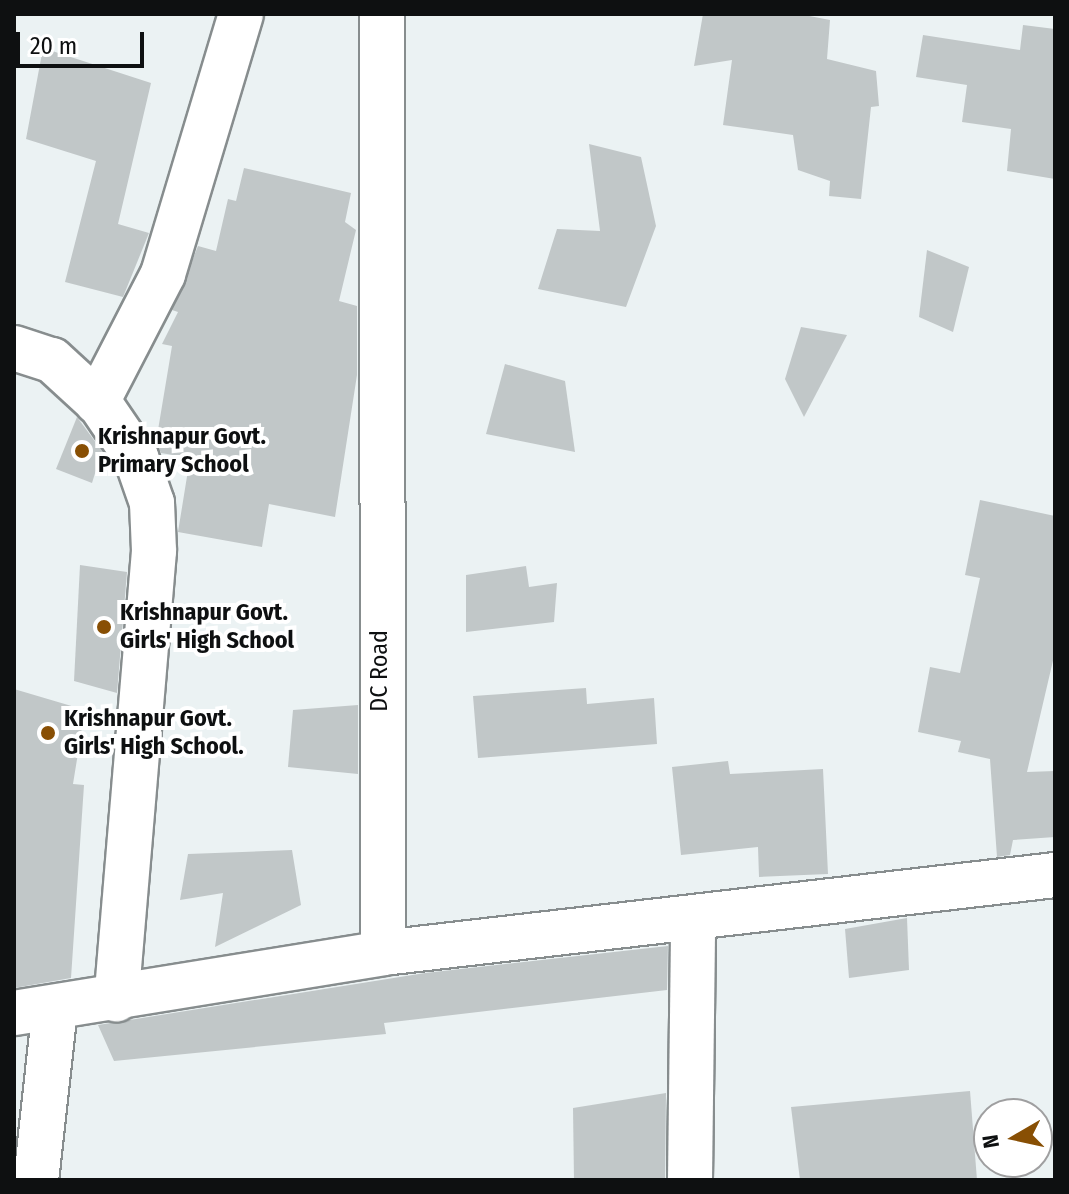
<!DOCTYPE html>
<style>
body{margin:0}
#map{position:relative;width:1069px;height:1194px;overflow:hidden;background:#ebf2f3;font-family:"Fira Sans Condensed",sans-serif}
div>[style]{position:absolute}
.building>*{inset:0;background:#c1c7c8}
.roads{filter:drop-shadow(2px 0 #878d8e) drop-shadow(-2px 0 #878d8e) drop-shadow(0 2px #878d8e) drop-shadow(0 -2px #878d8e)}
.minor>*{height:44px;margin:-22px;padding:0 22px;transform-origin:22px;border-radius:22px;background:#fff}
.dots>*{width:22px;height:22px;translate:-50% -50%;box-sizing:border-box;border:4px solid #fff;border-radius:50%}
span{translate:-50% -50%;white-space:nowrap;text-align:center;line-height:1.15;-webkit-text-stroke:8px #fff;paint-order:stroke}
.poi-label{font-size:24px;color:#0e1011;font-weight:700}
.left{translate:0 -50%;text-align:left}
.street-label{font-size:24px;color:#0e1011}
.frame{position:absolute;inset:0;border:16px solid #0e1011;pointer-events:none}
.north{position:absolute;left:973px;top:1098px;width:80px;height:80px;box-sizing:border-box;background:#fff;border:2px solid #9f9fa0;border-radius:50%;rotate:261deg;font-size:22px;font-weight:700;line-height:32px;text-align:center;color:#0e1011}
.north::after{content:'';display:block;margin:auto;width:28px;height:36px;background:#884f04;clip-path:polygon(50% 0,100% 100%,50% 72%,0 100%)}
.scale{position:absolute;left:16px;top:32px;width:128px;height:36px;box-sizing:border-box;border:4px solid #0e1011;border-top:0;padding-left:10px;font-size:24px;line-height:28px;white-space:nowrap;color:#0e1011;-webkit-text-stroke:6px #fff;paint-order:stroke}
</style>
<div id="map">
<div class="building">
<i style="clip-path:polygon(703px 14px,799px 14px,830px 20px,827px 59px,876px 71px,879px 106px,871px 107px,861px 199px,829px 196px,830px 181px,798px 170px,793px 135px,723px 125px,732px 60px,694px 66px)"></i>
<i style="clip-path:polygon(1023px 25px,1055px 29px,1055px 179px,1007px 171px,1011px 129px,962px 122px,967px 85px,916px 77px,923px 35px,1020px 50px)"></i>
<i style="clip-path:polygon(43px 48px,151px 83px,118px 224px,149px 233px,123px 297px,65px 282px,96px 161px,26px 139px)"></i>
<i style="clip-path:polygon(589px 144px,641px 157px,656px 226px,626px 307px,538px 289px,557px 229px,600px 231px)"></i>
<i style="clip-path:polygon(244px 168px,351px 193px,345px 222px,356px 230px,339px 301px,357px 306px,357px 375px,335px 517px,269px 504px,262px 547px,178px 532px,190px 458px,161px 453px,156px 442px,172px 346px,162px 344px,178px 312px,172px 310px,198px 246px,216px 251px,228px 199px,236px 201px)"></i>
<i style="clip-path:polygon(927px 250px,969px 267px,953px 332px,919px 317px)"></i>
<i style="clip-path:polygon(801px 327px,847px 335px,804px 417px,785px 379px)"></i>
<i style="clip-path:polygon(505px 364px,565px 381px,575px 452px,486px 434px)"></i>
<i style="clip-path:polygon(77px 417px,102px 451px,92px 483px,56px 469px)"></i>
<i style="clip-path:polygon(980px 500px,1055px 516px,1055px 652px,1027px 772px,1055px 771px,1055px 837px,1013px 840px,1010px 855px,997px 857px,990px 759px,958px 752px,961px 741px,918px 732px,930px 667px,960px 673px,980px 578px,965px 575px)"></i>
<i style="clip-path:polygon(80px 565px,127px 572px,117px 693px,74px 681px)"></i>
<i style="clip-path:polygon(526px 566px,529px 587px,557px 583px,554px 622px,466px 632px,466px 575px)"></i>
<i style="clip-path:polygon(586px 688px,587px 704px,654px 698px,657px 744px,478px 758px,473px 696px)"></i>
<i style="clip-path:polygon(14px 689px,85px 710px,73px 784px,84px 785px,71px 978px,14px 988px)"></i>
<i style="clip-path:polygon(358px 705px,358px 774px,288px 767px,293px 710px)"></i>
<i style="clip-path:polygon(728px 761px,730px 774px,823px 769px,828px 874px,759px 877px,758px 847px,681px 855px,672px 767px)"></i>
<i style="clip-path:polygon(292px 850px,301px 905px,215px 947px,223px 893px,180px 900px,188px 854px)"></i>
<i style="clip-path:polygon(907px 918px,909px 970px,849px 978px,845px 929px)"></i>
<i style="clip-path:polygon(668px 946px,667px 990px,384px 1023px,386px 1034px,114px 1061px,98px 1025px,425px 973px)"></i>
<i style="clip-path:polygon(970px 1091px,977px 1180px,800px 1180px,791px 1107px)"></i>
<i style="clip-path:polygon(666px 1093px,665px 1180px,574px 1180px,573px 1108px)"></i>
</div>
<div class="roads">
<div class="minor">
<i style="left:382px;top:14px;width:939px;rotate:89.94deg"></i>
<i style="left:14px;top:348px;width:40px;rotate:18deg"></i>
<i style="left:52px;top:360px;width:65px;rotate:42.5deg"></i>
<i style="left:100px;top:404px;width:64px;rotate:55.8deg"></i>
<i style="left:136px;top:457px;width:49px;rotate:70.8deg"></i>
<i style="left:152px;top:503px;width:48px;rotate:87.6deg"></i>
<i style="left:154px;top:551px;width:450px;rotate:94.8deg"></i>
<i style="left:97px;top:402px;width:144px;rotate:-62.7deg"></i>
<i style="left:163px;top:274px;width:271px;rotate:-73.3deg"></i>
<i style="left:14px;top:1013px;width:374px;rotate:-9.2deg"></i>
<i style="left:383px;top:953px;width:677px;rotate:-6.62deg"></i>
<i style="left:36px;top:1180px;width:174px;rotate:-83.7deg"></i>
<i style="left:690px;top:1180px;width:262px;rotate:-89.3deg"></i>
</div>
</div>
<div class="dots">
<i style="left:82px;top:451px;background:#884f04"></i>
<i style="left:104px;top:627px;background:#884f04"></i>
<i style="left:48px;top:733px;background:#884f04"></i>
</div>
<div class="poi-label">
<span class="left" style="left:98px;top:451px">Krishnapur Govt.<br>Primary School</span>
<span class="left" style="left:120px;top:627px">Krishnapur Govt.<br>Girls' High School</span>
<span class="left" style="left:64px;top:733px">Krishnapur Govt.<br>Girls' High School.</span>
</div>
<div class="street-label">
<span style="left:380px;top:671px;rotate:-90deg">DC Road</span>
</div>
<div class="frame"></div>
<div class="north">N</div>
<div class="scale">20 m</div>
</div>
